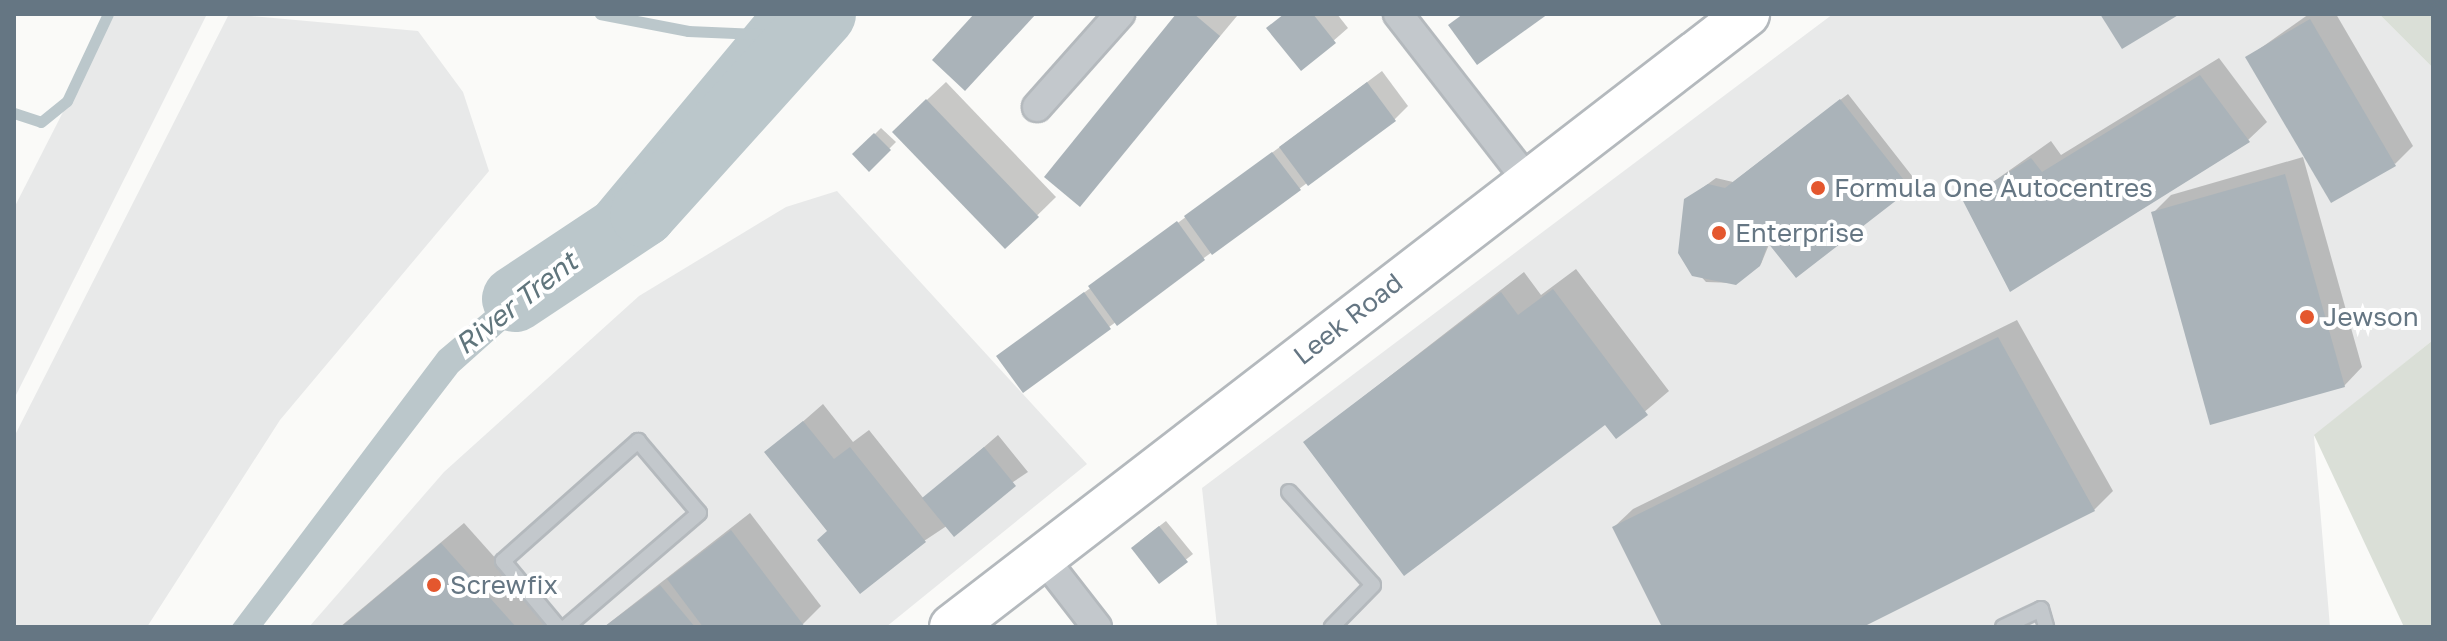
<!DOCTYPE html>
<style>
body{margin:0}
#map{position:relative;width:2447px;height:641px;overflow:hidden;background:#fafaf8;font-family:"Golos Text",sans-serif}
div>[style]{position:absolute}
.built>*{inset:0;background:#e8e9e9}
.green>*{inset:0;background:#dadfd7}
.water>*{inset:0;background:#bbc7cb}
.shadow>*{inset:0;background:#0003}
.stream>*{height:11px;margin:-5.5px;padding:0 5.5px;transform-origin:5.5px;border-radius:5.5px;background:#bbc7cb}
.river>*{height:66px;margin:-33px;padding:0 33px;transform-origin:33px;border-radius:33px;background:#bbc7cb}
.building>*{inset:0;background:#aab3b9}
.roads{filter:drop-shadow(2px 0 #b4b9bd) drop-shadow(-2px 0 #b4b9bd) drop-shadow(0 2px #b4b9bd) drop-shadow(0 -2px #b4b9bd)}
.service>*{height:14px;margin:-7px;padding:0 7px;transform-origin:7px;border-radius:7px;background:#c3c8cc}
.minor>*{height:28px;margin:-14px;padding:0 14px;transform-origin:14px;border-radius:14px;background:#c3c8cc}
.trunk>*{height:44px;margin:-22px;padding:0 22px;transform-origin:22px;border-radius:22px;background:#fff}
.dots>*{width:22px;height:22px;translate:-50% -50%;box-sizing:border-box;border:4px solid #fff;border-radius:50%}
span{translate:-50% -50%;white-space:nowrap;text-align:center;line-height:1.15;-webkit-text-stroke:8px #fff;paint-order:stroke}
.poi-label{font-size:26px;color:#657683}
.left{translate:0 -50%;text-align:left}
.street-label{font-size:26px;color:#657683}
.water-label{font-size:28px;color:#60757c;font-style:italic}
.frame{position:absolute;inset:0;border:16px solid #657683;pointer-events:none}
</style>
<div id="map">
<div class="built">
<i style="clip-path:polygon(113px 14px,207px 14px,14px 399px,14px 208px)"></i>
<i style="clip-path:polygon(229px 14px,418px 31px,463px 92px,489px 171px,280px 420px,147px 627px,14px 627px,14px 437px)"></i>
<i style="clip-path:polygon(1833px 14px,2379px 14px,2433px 68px,2433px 340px,2314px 436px,2330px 627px,1217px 627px,1202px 488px)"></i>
<i style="clip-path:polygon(837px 191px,1087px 464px,886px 627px,309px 627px,444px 472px,639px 296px,786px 207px)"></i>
</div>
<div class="green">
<i style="clip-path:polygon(2379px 14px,2433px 14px,2433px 68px)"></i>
<i style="clip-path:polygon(2433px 340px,2433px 627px,2404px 627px,2314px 435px)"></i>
</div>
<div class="water">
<i style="clip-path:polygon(756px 14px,787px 14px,564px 277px,458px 372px,262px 627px,231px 627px,439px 351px,561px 248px)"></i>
</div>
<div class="shadow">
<i style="clip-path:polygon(1179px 14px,1237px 16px,1080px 204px)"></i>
<i style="clip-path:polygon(1284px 14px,1337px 14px,1348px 28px,1301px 69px)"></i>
<i style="clip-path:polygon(2309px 14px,2336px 14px,2413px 146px,2395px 164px,2248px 57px)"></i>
<i style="clip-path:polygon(2219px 58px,2267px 122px,2248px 140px,1966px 201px,2051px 141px,2061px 155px)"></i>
<i style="clip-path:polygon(1382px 71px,1408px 106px,1395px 119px,1109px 327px,999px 356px)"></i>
<i style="clip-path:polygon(946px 82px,1056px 197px,1005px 247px,913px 113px)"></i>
<i style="clip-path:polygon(1848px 94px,1916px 181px,1770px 242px,1761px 264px,1735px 283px,1706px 282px,1680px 253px,1686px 200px,1716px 178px,1733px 182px)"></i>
<i style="clip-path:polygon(881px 128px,896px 142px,869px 169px,855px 154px)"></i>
<i style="clip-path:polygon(2303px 157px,2362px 367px,2344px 386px,2153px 213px,2171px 195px)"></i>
<i style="clip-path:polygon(1576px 269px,1669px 391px,1616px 436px,1606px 422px,1305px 442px,1524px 272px,1541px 295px)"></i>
<i style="clip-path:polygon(2017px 320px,2113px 491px,2094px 510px,1859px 627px,1664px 627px,1614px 527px,1633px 509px)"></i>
<i style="clip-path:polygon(823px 404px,853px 442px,869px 430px,924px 499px,998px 435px,1028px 472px,924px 541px,829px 530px,767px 453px)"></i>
<i style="clip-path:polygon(750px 513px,821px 606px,803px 624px,604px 627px)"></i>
<i style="clip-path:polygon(1166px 521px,1193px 554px,1159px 581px,1140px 541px)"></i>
<i style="clip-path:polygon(464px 523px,557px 627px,340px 627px)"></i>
</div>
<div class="stream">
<i style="left:600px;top:14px;width:90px;rotate:10.9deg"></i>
<i style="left:688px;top:31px;width:115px;rotate:2.5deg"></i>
<i style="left:14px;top:113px;width:28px;rotate:18deg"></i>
<i style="left:41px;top:122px;width:33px;rotate:-39deg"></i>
<i style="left:67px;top:101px;width:96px;rotate:-64.8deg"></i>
</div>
<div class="river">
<i style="left:515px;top:299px;width:154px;rotate:-33.6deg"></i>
<i style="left:643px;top:214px;width:269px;rotate:-48deg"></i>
</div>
<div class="building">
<i style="clip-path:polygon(974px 14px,1036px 14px,965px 91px,932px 60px)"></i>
<i style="clip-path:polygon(1176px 14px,1194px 14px,1220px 36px,1080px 207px,1044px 177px)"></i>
<i style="clip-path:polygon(1284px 14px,1313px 14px,1336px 43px,1301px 71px,1266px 28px)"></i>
<i style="clip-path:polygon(1463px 14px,1548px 14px,1477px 65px,1448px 25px)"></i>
<i style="clip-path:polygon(2100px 14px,2180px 14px,2122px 49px)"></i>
<i style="clip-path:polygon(2310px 19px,2396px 166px,2331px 203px,2245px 57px)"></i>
<i style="clip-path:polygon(2200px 75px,2250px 142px,2010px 292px,1963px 201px,2031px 158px,2042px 172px)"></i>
<i style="clip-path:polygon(1367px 82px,1396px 121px,1308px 186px,1279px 147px)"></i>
<i style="clip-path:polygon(926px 99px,1039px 217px,1005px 249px,892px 132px)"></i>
<i style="clip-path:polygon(1840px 99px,1911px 189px,1796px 278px,1768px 243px,1760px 266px,1736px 285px,1692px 276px,1678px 253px,1684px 199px,1708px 184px,1725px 188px)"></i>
<i style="clip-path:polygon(874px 133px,891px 150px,869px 172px,852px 154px)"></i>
<i style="clip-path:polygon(1272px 152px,1301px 190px,1212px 255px,1184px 216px)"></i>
<i style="clip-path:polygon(2285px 174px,2345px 387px,2210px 425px,2151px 212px)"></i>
<i style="clip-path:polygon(1177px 221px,1205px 260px,1117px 326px,1088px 286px)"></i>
<i style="clip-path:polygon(1553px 289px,1648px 415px,1616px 439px,1605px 425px,1404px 576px,1303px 442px,1501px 292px,1518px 315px)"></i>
<i style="clip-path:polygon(1084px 292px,1111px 329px,1023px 393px,996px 356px)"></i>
<i style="clip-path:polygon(1998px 337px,2095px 511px,1863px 627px,1662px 627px,1612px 527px)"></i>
<i style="clip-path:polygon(803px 421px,834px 459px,850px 447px,926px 542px,860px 594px,817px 540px,827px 531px,764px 452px)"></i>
<i style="clip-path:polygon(984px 447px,1016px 486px,954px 537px,922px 498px)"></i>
<i style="clip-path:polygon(1159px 526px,1188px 562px,1159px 584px,1131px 548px)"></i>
<i style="clip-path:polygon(731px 530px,805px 627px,703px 627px,667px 579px)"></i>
<i style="clip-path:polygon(441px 543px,516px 627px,341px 627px)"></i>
<i style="clip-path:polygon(660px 585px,695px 627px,604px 627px)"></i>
</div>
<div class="roads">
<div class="service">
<i style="left:1289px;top:492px;width:125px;rotate:47.9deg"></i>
<i style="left:1373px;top:585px;width:59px;rotate:134.3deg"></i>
<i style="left:558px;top:627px;width:86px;rotate:-129.8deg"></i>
<i style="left:503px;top:561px;width:181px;rotate:-41.6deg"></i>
<i style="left:638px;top:441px;width:94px;rotate:49.7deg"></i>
<i style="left:699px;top:513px;width:175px;rotate:139.4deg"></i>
<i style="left:2003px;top:627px;width:42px;rotate:-25.3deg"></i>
<i style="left:2041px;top:609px;width:19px;rotate:74deg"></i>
</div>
<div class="minor">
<i style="left:1398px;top:14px;width:212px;rotate:52.1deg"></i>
<i style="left:1037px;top:107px;width:125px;rotate:-48.3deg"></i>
<i style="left:1041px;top:555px;width:91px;rotate:52.1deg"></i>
</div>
<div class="trunk">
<i style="left:952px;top:627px;width:1004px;rotate:-37.63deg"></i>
</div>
</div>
<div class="dots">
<i style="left:1818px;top:188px;background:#e4572e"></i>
<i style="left:1719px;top:233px;background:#e4572e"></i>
<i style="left:2307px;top:317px;background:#e4572e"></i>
<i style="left:434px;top:585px;background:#e4572e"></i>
</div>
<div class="poi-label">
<span class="left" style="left:1834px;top:188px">Formula One Autocentres</span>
<span class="left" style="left:1735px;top:233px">Enterprise</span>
<span class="left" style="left:2323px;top:317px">Jewson</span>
<span class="left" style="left:450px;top:585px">Screwfix</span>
</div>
<div class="street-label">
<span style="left:1348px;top:319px;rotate:-38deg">Leek Road</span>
</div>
<div class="water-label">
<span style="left:516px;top:303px;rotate:-38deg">River Trent</span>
</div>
<div class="frame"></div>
</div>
